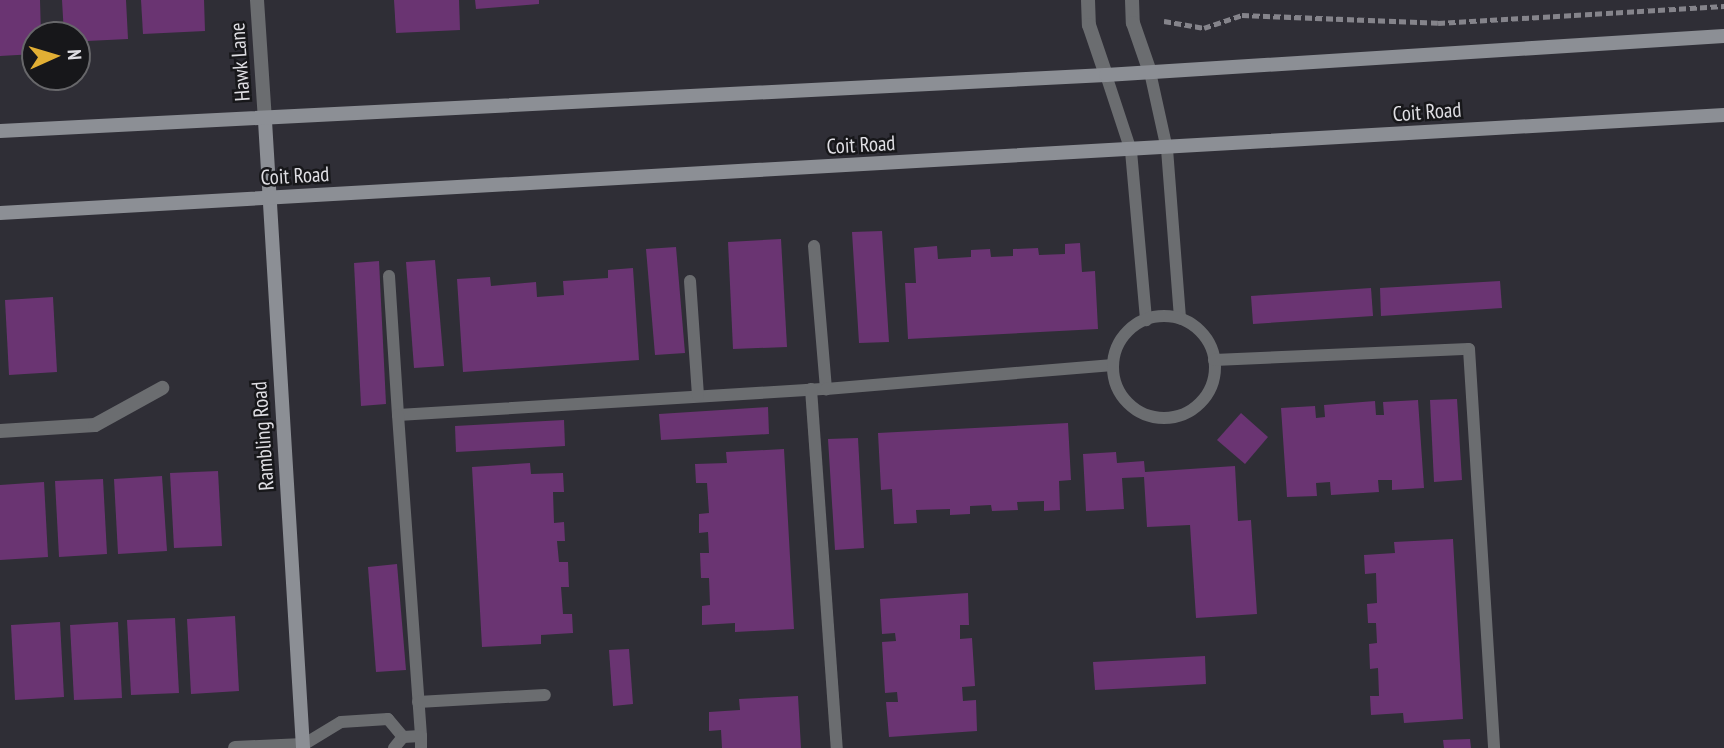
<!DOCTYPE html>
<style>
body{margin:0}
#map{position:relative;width:1724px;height:748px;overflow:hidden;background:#2f2e36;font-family:"PT Sans Narrow",sans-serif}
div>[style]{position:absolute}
.building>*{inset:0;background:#6a3472}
.path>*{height:4.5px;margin-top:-2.25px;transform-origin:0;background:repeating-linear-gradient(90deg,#85848b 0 7px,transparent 0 10.5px)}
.lane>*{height:12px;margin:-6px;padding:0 6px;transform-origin:6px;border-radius:6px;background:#6b6d70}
.lane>.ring{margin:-6px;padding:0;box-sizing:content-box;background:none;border:12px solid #6b6d70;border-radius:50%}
.street>*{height:14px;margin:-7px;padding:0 7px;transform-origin:7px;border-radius:7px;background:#6b6d70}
.secondary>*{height:14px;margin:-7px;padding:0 7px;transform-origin:7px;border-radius:7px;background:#8c8f95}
span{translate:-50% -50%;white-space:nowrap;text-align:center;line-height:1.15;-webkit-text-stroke:5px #17171a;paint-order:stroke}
.street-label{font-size:21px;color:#dfdee3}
.north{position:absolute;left:21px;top:21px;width:70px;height:70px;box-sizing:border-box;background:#17171a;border:2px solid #67676a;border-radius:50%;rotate:86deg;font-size:19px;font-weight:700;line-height:28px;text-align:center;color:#dfdee3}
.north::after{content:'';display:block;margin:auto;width:24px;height:32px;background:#e2af34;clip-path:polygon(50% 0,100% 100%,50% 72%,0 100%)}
</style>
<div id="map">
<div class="building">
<i style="clip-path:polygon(0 0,40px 0,41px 35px,35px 35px,35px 54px,0 56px)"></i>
<i style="clip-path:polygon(62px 0,126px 0,128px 39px,87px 41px,88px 52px,77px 53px,77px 35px,64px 35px)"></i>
<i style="clip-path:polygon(141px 0,204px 0,205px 31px,143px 34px)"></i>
<i style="clip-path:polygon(394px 0,459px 0,460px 30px,396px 33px)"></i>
<i style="clip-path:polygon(475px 0,539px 0,539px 4px,476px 9px)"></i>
<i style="clip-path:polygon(882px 231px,889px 342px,859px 343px,852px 232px)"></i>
<i style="clip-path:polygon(781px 239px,787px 347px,733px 349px,728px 242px)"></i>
<i style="clip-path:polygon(1080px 243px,1082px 272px,1095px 271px,1098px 329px,908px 339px,905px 283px,916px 283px,914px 248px,937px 246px,938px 259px,971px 257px,971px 250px,990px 249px,991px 257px,1013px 256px,1013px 249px,1038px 248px,1039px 255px,1065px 254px,1065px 244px)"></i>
<i style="clip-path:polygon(676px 247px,685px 353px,655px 355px,646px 249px)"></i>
<i style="clip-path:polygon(435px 260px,444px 366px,414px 368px,406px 262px)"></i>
<i style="clip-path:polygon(379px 261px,386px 404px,361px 406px,354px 263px)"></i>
<i style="clip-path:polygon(633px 268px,639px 360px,463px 372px,457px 279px,490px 277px,491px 286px,536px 282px,537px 297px,564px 295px,563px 281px,608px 278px,608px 270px)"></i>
<i style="clip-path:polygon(1500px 281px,1502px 308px,1381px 316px,1380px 288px)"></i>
<i style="clip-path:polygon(1371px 288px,1373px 316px,1253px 324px,1251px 296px)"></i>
<i style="clip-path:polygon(53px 297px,57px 372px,9px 375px,5px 300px)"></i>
<i style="clip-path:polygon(1457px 399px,1462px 480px,1434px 482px,1430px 400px)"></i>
<i style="clip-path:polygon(1418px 400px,1424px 488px,1392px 490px,1392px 480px,1378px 480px,1379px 492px,1331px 495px,1330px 482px,1316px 483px,1317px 496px,1287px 497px,1281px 408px,1315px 406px,1316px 418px,1325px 417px,1324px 405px,1375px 401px,1376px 415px,1384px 415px,1383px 402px)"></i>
<i style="clip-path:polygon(768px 407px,769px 434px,661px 440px,659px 414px)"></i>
<i style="clip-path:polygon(1241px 413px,1268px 437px,1245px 464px,1217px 440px)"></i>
<i style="clip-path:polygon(564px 420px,565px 446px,456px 452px,455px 426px)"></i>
<i style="clip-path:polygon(1068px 423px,1071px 480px,1059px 481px,1060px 510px,1044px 511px,1044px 501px,1017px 502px,1018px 510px,992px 511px,991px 505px,970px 506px,970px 514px,950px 515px,950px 509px,916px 510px,917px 523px,894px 524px,892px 489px,881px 490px,878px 433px)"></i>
<i style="clip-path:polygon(858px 438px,864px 548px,835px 550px,828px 439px)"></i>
<i style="clip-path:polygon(784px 449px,794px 629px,735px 632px,735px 623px,702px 625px,702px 606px,710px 605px,709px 578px,701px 578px,700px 553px,709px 553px,708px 532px,699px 533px,699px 514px,709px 513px,707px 483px,696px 483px,695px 464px,727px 463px,726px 452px)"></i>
<i style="clip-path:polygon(1116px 452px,1117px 463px,1144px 461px,1145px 472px,1235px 466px,1238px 521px,1251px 520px,1257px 614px,1196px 618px,1190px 525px,1147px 527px,1144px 477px,1122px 478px,1124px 509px,1086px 511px,1083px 454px)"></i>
<i style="clip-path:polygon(530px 463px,531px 474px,563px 473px,564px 492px,553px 492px,554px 523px,564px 522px,565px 541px,557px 541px,559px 562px,568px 562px,569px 587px,561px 587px,563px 614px,572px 614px,573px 633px,541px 635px,541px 644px,482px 647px,472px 467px)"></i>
<i style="clip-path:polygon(218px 471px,222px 546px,174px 548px,170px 473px)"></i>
<i style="clip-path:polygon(162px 476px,167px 551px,118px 554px,114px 479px)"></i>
<i style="clip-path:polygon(103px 479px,107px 554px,59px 557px,55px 481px)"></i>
<i style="clip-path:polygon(44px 482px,48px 557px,0 560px,0 485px)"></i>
<i style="clip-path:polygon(1453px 539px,1463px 719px,1404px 723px,1403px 713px,1371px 715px,1370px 696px,1379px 696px,1378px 668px,1370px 669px,1369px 644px,1377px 643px,1376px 623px,1368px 623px,1367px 604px,1377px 603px,1376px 573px,1365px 574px,1364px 555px,1395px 553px,1394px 542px)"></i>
<i style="clip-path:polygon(397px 564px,406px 670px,376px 672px,368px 567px)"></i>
<i style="clip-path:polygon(968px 593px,969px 625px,960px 625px,960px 639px,972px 638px,975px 686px,962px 687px,963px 701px,976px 700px,977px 731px,889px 737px,886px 702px,898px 702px,897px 692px,885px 693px,882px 642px,896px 641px,895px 633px,882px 634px,880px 599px)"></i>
<i style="clip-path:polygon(235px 616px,239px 691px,191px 694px,187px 619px)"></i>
<i style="clip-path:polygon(175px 618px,179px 693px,131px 695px,127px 620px)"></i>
<i style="clip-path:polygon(60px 622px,64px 697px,15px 700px,11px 625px)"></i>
<i style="clip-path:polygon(118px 622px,122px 698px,74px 700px,70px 625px)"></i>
<i style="clip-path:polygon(629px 649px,633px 704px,613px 706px,609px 650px)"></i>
<i style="clip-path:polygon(1205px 656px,1206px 684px,1095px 690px,1093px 662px)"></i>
<i style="clip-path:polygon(798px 696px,801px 748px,722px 748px,721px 730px,709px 731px,709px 712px,740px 710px,739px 699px)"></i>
<i style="clip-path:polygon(1470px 739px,1471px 748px,1444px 748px,1443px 740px)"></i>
</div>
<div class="path">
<i style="left:1164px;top:21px;width:41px;rotate:9.9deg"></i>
<i style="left:1204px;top:28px;width:40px;rotate:-18.9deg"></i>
<i style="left:1242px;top:15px;width:196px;rotate:2.3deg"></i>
<i style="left:1438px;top:23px;width:287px;rotate:-3.4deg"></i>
</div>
<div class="lane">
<i style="left:1150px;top:72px;width:79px;rotate:77.6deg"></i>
<i style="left:1167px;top:149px;width:170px;rotate:85.6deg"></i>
<i style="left:1106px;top:75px;width:80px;rotate:71.8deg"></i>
<i style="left:1131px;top:151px;width:170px;rotate:84.9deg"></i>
<i style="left:814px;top:246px;width:144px;rotate:85.2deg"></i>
<i style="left:389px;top:276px;width:139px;rotate:86.3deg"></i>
<i style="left:398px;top:415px;width:429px;rotate:-3.5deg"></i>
<i style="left:826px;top:389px;width:288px;rotate:-4.8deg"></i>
<i style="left:690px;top:281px;width:115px;rotate:86deg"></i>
<i class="ring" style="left:1113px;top:316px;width:90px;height:90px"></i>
<i style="left:1214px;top:360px;width:255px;rotate:-2.5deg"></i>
<i style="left:1469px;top:349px;width:400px;rotate:86.4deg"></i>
<i style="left:811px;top:389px;width:360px;rotate:85.9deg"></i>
<i style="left:398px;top:415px;width:322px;rotate:85.9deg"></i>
<i style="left:418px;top:702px;width:127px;rotate:-3.2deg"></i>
<i style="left:303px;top:745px;width:44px;rotate:-31.2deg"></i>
<i style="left:341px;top:722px;width:47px;rotate:-3.7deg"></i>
<i style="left:388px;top:719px;width:23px;rotate:50deg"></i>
<i style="left:394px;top:748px;width:14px;rotate:-51deg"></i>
<i style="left:403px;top:737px;width:18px;rotate:-3deg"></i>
<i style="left:421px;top:736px;width:12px;rotate:90deg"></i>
</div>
<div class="street">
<i style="left:257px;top:0;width:121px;rotate:86.2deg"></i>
<i style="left:1088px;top:0;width:25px;rotate:88deg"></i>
<i style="left:1089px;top:25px;width:53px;rotate:71.2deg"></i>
<i style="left:1132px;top:0;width:23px;rotate:88deg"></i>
<i style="left:1133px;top:23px;width:52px;rotate:70.9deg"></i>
<i style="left:0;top:431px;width:95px;rotate:-3.6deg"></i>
<i style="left:95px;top:425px;width:77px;rotate:-28.9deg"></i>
<i style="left:235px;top:748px;width:68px;rotate:-2.5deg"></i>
</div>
<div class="secondary">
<i style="left:265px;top:121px;width:628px;rotate:86.53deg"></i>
<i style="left:0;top:131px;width:1107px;rotate:-2.9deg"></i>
<i style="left:1106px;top:75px;width:619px;rotate:-3.61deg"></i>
<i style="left:0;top:213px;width:1727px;rotate:-3.25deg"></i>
</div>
<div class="street-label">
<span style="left:240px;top:62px;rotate:-94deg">Hawk Lane</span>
<span style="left:1427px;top:112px;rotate:-4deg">Coit Road</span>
<span style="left:861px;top:145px;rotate:-3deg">Coit Road</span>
<span style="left:295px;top:176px;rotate:-3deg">Coit Road</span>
<span style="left:263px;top:436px;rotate:-94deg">Rambling Road</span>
</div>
<div class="north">N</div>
</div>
